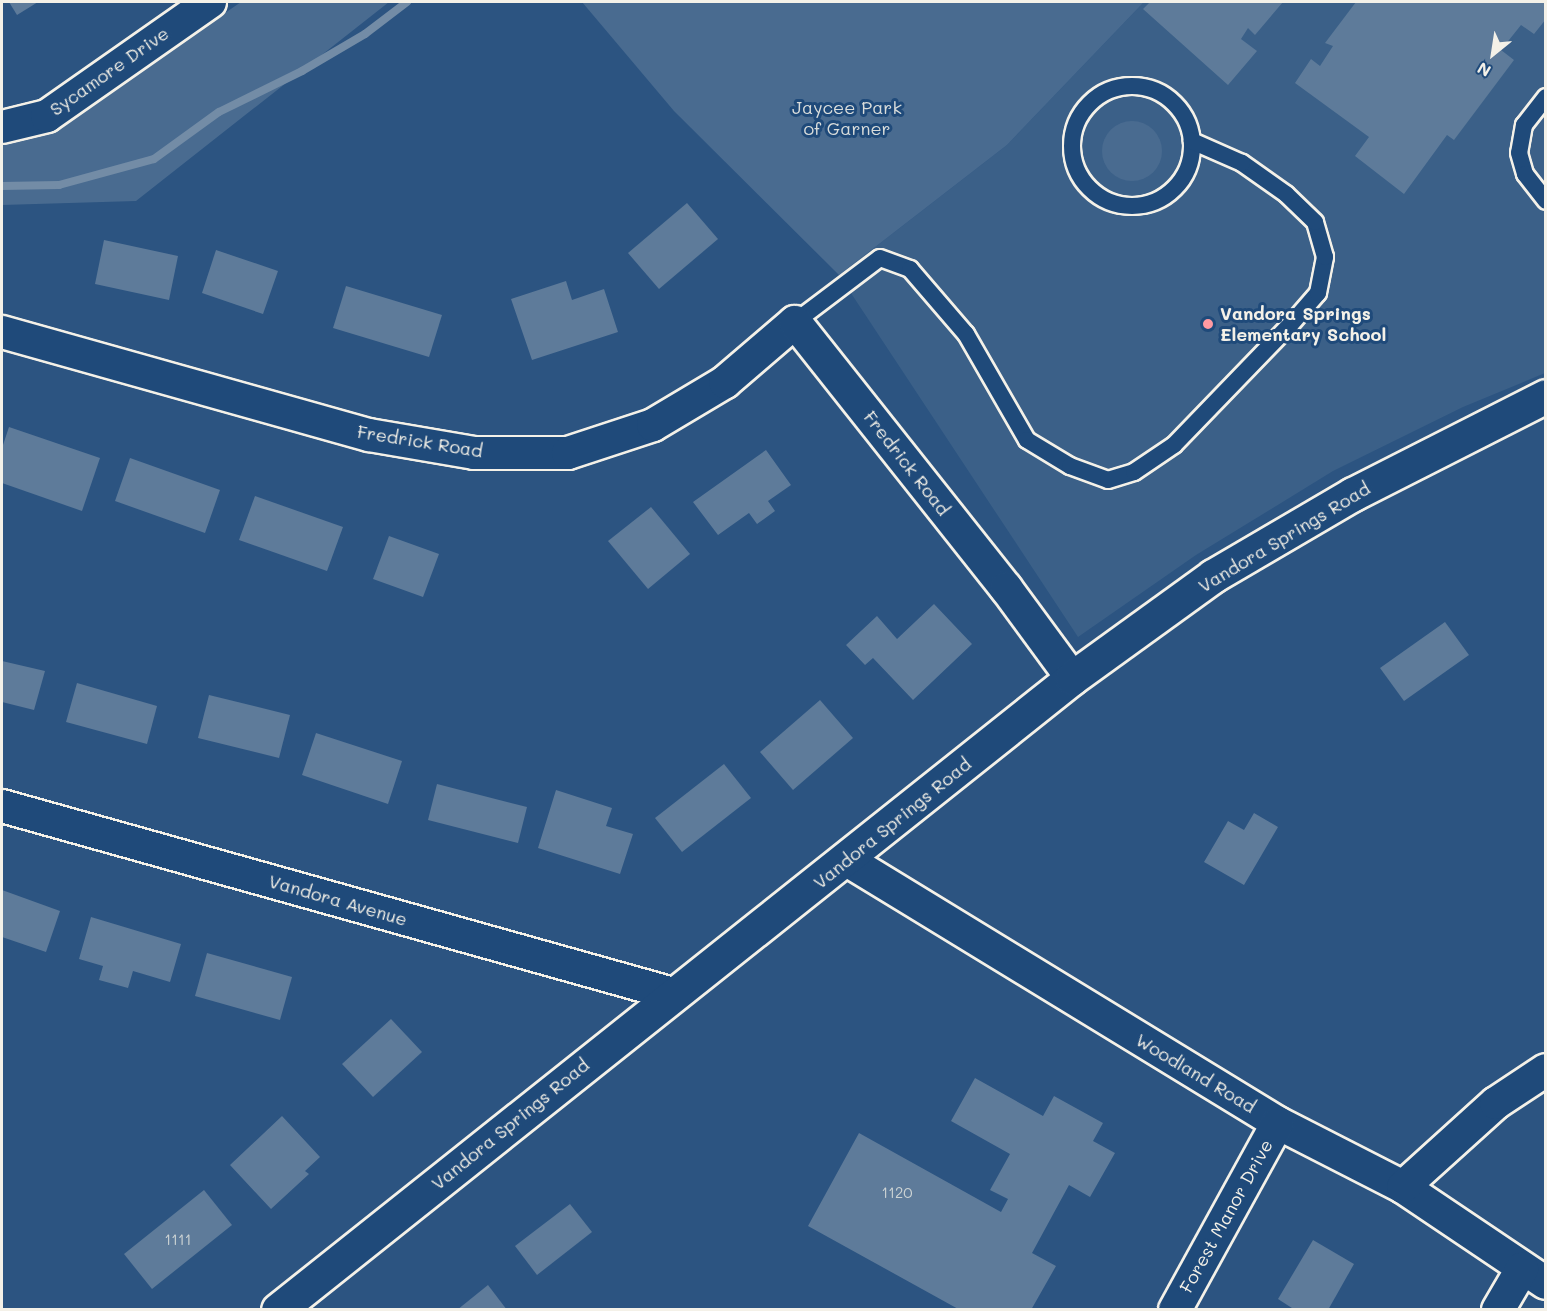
<!DOCTYPE html>
<style>
body{margin:0}
#map{position:relative;width:1547px;height:1311px;overflow:hidden;background:#2c5481;font-family:Mali,sans-serif}
div>[style]{position:absolute}
.built>*{inset:0;background:#3b6088}
.green>*{inset:0;background:#496b90}
.round{border-radius:50%}
.stream>*{height:8px;margin:-4px;padding:0 4px;transform-origin:4px;border-radius:4px;background:#738ca6}
.building>*{inset:0;background:#5e7b9a}
.roads{filter:drop-shadow(2px 0 #f4f1e8) drop-shadow(-2px 0 #f4f1e8) drop-shadow(0 2px #f4f1e8) drop-shadow(0 -2px #f4f1e8)}
.service>*{height:16px;margin:-8px;padding:0 8px;transform-origin:8px;border-radius:8px;background:#1f4a7a}
.service>.ring{margin:-8px;padding:0;box-sizing:content-box;background:none;border:16px solid #1f4a7a;border-radius:50%}
.minor>*{height:32px;margin:-16px;padding:0 16px;transform-origin:16px;border-radius:16px;background:#1f4a7a}
.tertiary>*{height:33px;margin:-16.5px;padding:0 16.5px;transform-origin:16.5px;border-radius:16.5px;background:#1f4a7a}
.dots>*{width:16px;height:16px;translate:-50% -50%;box-sizing:border-box;border:3px solid #1f4a7a;border-radius:50%}
span{translate:-50% -50%;white-space:nowrap;text-align:center;line-height:1.15;-webkit-text-stroke:6px #1f4a7a;paint-order:stroke}
.number-label{font-size:15px;color:#ced4d4}
.number-label span{-webkit-text-stroke-width:0}
.street-label{font-size:18px;color:#f4f1e8}
.park-label{font-size:18px;color:#dadddb}
.poi-label{font-size:18px;color:#f4f1e8;font-weight:700}
.left{translate:0 -50%;text-align:left}
.frame{position:absolute;inset:0;border:3px solid #f4f1e8;pointer-events:none}
.north{position:absolute;left:1463px;top:24px;width:60px;height:60px;-webkit-text-stroke:4px #1f4a7a;paint-order:stroke;rotate:210deg;font-size:16px;font-weight:700;line-height:24px;text-align:center;color:#f4f1e8}
.north::after{content:'';display:block;margin:auto;width:21px;height:27px;background:#f4f1e8;clip-path:polygon(50% 0,100% 100%,50% 72%,0 100%)}
</style>
<div id="map">
<div class="built">
<i style="clip-path:polygon(1144px 2px,1545px 2px,1545px 373px,1463px 407px,1333px 471px,1196px 555px,1078px 637px,839px 275px,1007px 145px)"></i>
</div>
<div class="green">
<i style="clip-path:polygon(241px 2px,389px 2px,136px 201px,2px 205px,2px 133px,67px 119px,87px 108px)"></i>
<i style="clip-path:polygon(582px 2px,1144px 2px,1007px 145px,839px 275px,674px 111px)"></i>
<i class="round" style="left:1102px;top:121px;width:60px;height:60px"></i>
</div>
<div class="stream">
<i style="left:2px;top:186px;width:57px;rotate:-1deg"></i>
<i style="left:59px;top:185px;width:98px;rotate:-15.3deg"></i>
<i style="left:154px;top:159px;width:80px;rotate:-35.9deg"></i>
<i style="left:219px;top:112px;width:93px;rotate:-26.3deg"></i>
<i style="left:302px;top:71px;width:73px;rotate:-30.4deg"></i>
<i style="left:365px;top:34px;width:53px;rotate:-37.3deg"></i>
</div>
<div class="building">
<i style="clip-path:polygon(9px 2px,38px 2px,17px 15px)"></i>
<i style="clip-path:polygon(1150px 2px,1283px 2px,1255px 35px,1248px 28px,1241px 39px,1257px 51px,1228px 85px,1143px 9px)"></i>
<i style="clip-path:polygon(1356px 2px,1546px 2px,1546px 19px,1534px 34px,1521px 25px,1501px 50px,1514px 60px,1454px 140px,1447px 135px,1404px 194px,1355px 156px,1369px 137px,1295px 83px,1311px 59px,1320px 66px,1333px 46px,1325px 43px)"></i>
<i style="clip-path:polygon(687px 203px,718px 239px,659px 289px,628px 253px)"></i>
<i style="clip-path:polygon(104px 240px,178px 256px,169px 300px,95px 284px)"></i>
<i style="clip-path:polygon(216px 250px,278px 271px,263px 314px,202px 293px)"></i>
<i style="clip-path:polygon(566px 281px,572px 300px,604px 289px,618px 332px,532px 360px,511px 299px)"></i>
<i style="clip-path:polygon(346px 286px,442px 315px,429px 357px,333px 328px)"></i>
<i style="clip-path:polygon(9px 427px,100px 458px,82px 511px,2px 483px,2px 448px)"></i>
<i style="clip-path:polygon(766px 450px,791px 485px,768px 501px,775px 511px,757px 524px,749px 513px,718px 535px,693px 502px)"></i>
<i style="clip-path:polygon(130px 458px,220px 490px,205px 533px,115px 501px)"></i>
<i style="clip-path:polygon(255px 496px,343px 527px,327px 571px,239px 540px)"></i>
<i style="clip-path:polygon(651px 507px,690px 554px,648px 589px,608px 541px)"></i>
<i style="clip-path:polygon(389px 536px,439px 554px,423px 597px,373px 579px)"></i>
<i style="clip-path:polygon(934px 604px,972px 644px,913px 700px,873px 658px,865px 665px,846px 645px,877px 616px,897px 639px)"></i>
<i style="clip-path:polygon(1445px 622px,1469px 655px,1404px 701px,1380px 668px)"></i>
<i style="clip-path:polygon(2px 661px,45px 671px,34px 710px,2px 702px)"></i>
<i style="clip-path:polygon(77px 683px,157px 706px,147px 744px,66px 722px)"></i>
<i style="clip-path:polygon(209px 695px,290px 715px,279px 758px,198px 738px)"></i>
<i style="clip-path:polygon(820px 700px,853px 738px,793px 790px,760px 752px)"></i>
<i style="clip-path:polygon(316px 733px,402px 761px,388px 804px,302px 775px)"></i>
<i style="clip-path:polygon(724px 764px,751px 798px,682px 852px,655px 818px)"></i>
<i style="clip-path:polygon(437px 784px,527px 807px,518px 843px,428px 820px)"></i>
<i style="clip-path:polygon(556px 790px,612px 808px,606px 826px,633px 834px,620px 874px,538px 848px)"></i>
<i style="clip-path:polygon(1254px 813px,1278px 827px,1244px 885px,1204px 862px,1228px 821px,1244px 830px)"></i>
<i style="clip-path:polygon(2px 890px,60px 911px,46px 952px,2px 937px)"></i>
<i style="clip-path:polygon(91px 917px,181px 944px,170px 982px,133px 971px,128px 988px,99px 980px,103px 966px,79px 959px)"></i>
<i style="clip-path:polygon(207px 953px,292px 977px,280px 1020px,195px 996px)"></i>
<i style="clip-path:polygon(391px 1019px,422px 1052px,373px 1097px,342px 1064px)"></i>
<i style="clip-path:polygon(975px 1078px,1043px 1116px,1054px 1096px,1103px 1123px,1093px 1141px,1115px 1153px,1090px 1197px,1069px 1185px,1032px 1253px,1056px 1266px,1031px 1310px,960px 1310px,808px 1226px,859px 1133px,1001px 1212px,1008px 1199px,990px 1190px,1010px 1154px,951px 1121px)"></i>
<i style="clip-path:polygon(282px 1116px,320px 1157px,305px 1171px,309px 1174px,271px 1209px,230px 1165px)"></i>
<i style="clip-path:polygon(204px 1190px,232px 1225px,152px 1289px,124px 1254px)"></i>
<i style="clip-path:polygon(570px 1204px,592px 1232px,537px 1275px,515px 1246px)"></i>
<i style="clip-path:polygon(1313px 1240px,1354px 1264px,1328px 1310px,1295px 1310px,1278px 1299px)"></i>
<i style="clip-path:polygon(488px 1285px,507px 1310px,457px 1310px)"></i>
</div>
<div class="roads">
<div class="service">
<i class="ring" style="left:1072px;top:86px;width:104px;height:104px"></i>
<i style="left:1546px;top:97px;width:36px;rotate:128deg"></i>
<i style="left:1524px;top:125px;width:28px;rotate:100deg"></i>
<i style="left:1519px;top:153px;width:22px;rotate:74deg"></i>
<i style="left:1525px;top:174px;width:34px;rotate:52deg"></i>
<i style="left:795px;top:322px;width:106px;rotate:-37deg"></i>
<i style="left:880px;top:258px;width:32px;rotate:20deg"></i>
<i style="left:910px;top:269px;width:86px;rotate:49.3deg"></i>
<i style="left:966px;top:334px;width:122px;rotate:60.1deg"></i>
<i style="left:1027px;top:440px;width:50px;rotate:31.2deg"></i>
<i style="left:1070px;top:466px;width:40px;rotate:20.2deg"></i>
<i style="left:1108px;top:480px;width:27px;rotate:-17deg"></i>
<i style="left:1134px;top:472px;width:48px;rotate:-34deg"></i>
<i style="left:1174px;top:445px;width:168px;rotate:-46deg"></i>
<i style="left:1291px;top:324px;width:41px;rotate:-48.9deg"></i>
<i style="left:1318px;top:293px;width:37px;rotate:-79deg"></i>
<i style="left:1325px;top:257px;width:36px;rotate:-106deg"></i>
<i style="left:1315px;top:222px;width:40px;rotate:-136deg"></i>
<i style="left:1286px;top:194px;width:54px;rotate:-144.8deg"></i>
<i style="left:1242px;top:163px;width:55px;rotate:-156.3deg"></i>
</div>
<div class="minor">
<i style="left:2px;top:127px;width:46px;rotate:-13.7deg"></i>
<i style="left:47px;top:116px;width:199px;rotate:-35deg"></i>
<i style="left:2px;top:332px;width:381px;rotate:15.7deg"></i>
<i style="left:369px;top:435px;width:107px;rotate:9.7deg"></i>
<i style="left:474px;top:453px;width:94px"></i>
<i style="left:568px;top:453px;width:89px;rotate:-18.2deg"></i>
<i style="left:653px;top:425px;width:84px;rotate:-30.8deg"></i>
<i style="left:725px;top:382px;width:92px;rotate:-40.6deg"></i>
<i style="left:795px;top:322px;width:340px;rotate:51.6deg"></i>
<i style="left:1006px;top:588px;width:112px;rotate:53.7deg"></i>
<i style="left:2px;top:806px;width:697px;rotate:15.65deg"></i>
<i style="left:847px;top:860px;width:505px;rotate:31.39deg"></i>
<i style="left:1278px;top:1123px;width:140px;rotate:27.1deg"></i>
<i style="left:1403px;top:1187px;width:172px;rotate:33.9deg"></i>
<i style="left:1403px;top:1187px;width:125px;rotate:-42.1deg"></i>
<i style="left:1496px;top:1103px;width:60px;rotate:-33.4deg"></i>
<i style="left:1175px;top:1310px;width:213px;rotate:-61.2deg"></i>
<i style="left:1498px;top:1310px;width:48px;rotate:-59.7deg"></i>
</div>
<div class="tertiary">
<i style="left:278px;top:1310px;width:1015px;rotate:-38.52deg"></i>
<i style="left:1072px;top:678px;width:174px;rotate:-35.9deg"></i>
<i style="left:1213px;top:576px;width:162px;rotate:-30.4deg"></i>
<i style="left:1353px;top:494px;width:216px;rotate:-26.9deg"></i>
</div>
</div>
<div class="dots">
<i style="left:1208px;top:324px;background:#ff9aa2"></i>
</div>
<div class="number-label">
<span style="left:897px;top:1193px">1120</span>
<span style="left:178px;top:1240px">1111</span>
</div>
<div class="street-label">
<span style="left:109px;top:71px;rotate:-35deg">Sycamore Drive</span>
<span style="left:420px;top:441px;rotate:9deg">Fredrick Road</span>
<span style="left:907px;top:463px;rotate:52deg">Fredrick Road</span>
<span style="left:1284px;top:537px;rotate:-31deg">Vandora Springs Road</span>
<span style="left:892px;top:823px;rotate:-39deg">Vandora Springs Road</span>
<span style="left:338px;top:900px;rotate:16deg">Vandora Avenue</span>
<span style="left:1196px;top:1073px;rotate:31deg">Woodland Road</span>
<span style="left:510px;top:1124px;rotate:-39deg">Vandora Springs Road</span>
<span style="left:1226px;top:1216px;rotate:-61deg">Forest Manor Drive</span>
</div>
<div class="park-label">
<span style="left:847px;top:118px">Jaycee Park<br>of Garner</span>
</div>
<div class="poi-label">
<span class="left" style="left:1220px;top:324px">Vandora Springs<br>Elementary School</span>
</div>
<div class="frame"></div>
<div class="north">N</div>
</div>
